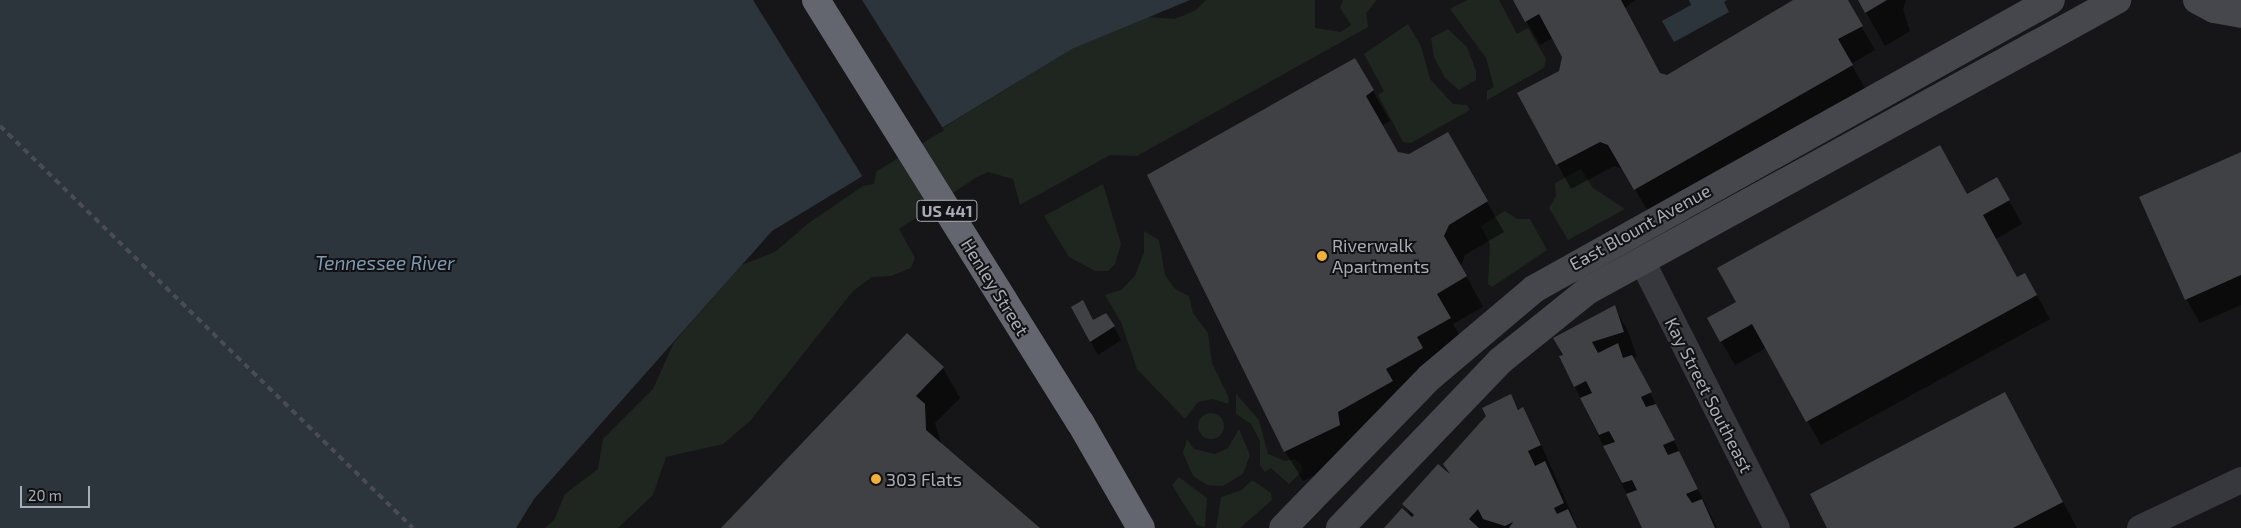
<!DOCTYPE html>
<style>
body{margin:0}
#map{position:relative;width:2241px;height:528px;overflow:hidden;background:#161618;font-family:"Exo 2",sans-serif}
div>[style]{position:absolute}
.green>*{inset:0;background:#1e261f}
.round{border-radius:50%}
.water>*{inset:0;background:#2c353c}
.pier>*{inset:0;background:#161618}
.shadow>*{inset:0;background:#0007}
.building>*{inset:0;background:#404145}
.street>*{height:26px;margin:-13px;padding:0 13px;transform-origin:13px;border-radius:13px;background:#37383d}
.secondary>*{height:28px;margin:-14px;padding:0 14px;transform-origin:14px;border-radius:14px;background:#45474d}
.highway>*{height:28px;margin:-14px;padding:0 14px;transform-origin:14px;border-radius:14px;background:#63666e}
.rail>*{height:4px;margin-top:-2px;transform-origin:0;background:repeating-linear-gradient(90deg,#4a4c52 0 6px,transparent 0 11px)}
.dots>*{width:14px;height:14px;translate:-50% -50%;box-sizing:border-box;border:2px solid #111113;border-radius:50%}
span{translate:-50% -50%;white-space:nowrap;text-align:center;line-height:1.15;-webkit-text-stroke:4px #111113;paint-order:stroke}
.shield-label span{padding:1px 4px;background:#111113;border:1px solid;border-radius:4px;-webkit-text-stroke-width:0}
.shield-label{font-size:16px;color:#a8adb8;font-weight:700}
.street-label{font-size:18px;color:#a8adb8}
.poi-label{font-size:18px;color:#a8adb8}
.left{translate:0 -50%;text-align:left}
.water-label{font-size:19px;color:#7f9bb3;font-style:italic}
.scale{position:absolute;left:20px;top:486px;width:70px;height:22px;box-sizing:border-box;border:2px solid #a8adb8;border-top:0;padding-left:6px;font-size:15px;line-height:18px;white-space:nowrap;color:#a8adb8;-webkit-text-stroke:4px #111113;paint-order:stroke}
</style>
<div id="map">
<div class="green">
<i style="clip-path:polygon(1206px 0,1315px 0,1315px 28px,1341px 32px,1351px 25px,1340px 8px,1343px 0,1377px 0,1366px 13px,1368px 27px,1137px 156px,1110px 155px,1020px 205px,1013px 179px,988px 172px,977px 177px,899px 229px,915px 258px,911px 268px,891px 276px,872px 277px,853px 291px,750px 421px,723px 444px,666px 457px,653px 495px,618px 528px,545px 528px,554px 520px,565px 494px,598px 469px,603px 439px,653px 389px,674px 342px,742px 265px,775px 252px,810px 222px,863px 186px,874px 184px,877px 168px,1072px 49px,1148px 17px,1175px 19px,1196px 10px)"></i>
<i style="clip-path:polygon(1467px 0,1499px 0,1517px 34px,1528px 28px,1546px 59px,1544px 68px,1487px 100px,1487px 91px,1494px 87px,1486px 58px,1450px 9px)"></i>
<i style="clip-path:polygon(1408px 24px,1421px 46px,1430px 79px,1453px 104px,1467px 105px,1470px 110px,1411px 143px,1403px 142px,1378px 95px,1384px 91px,1364px 54px)"></i>
<i style="clip-path:polygon(1448px 29px,1467px 47px,1476px 71px,1476px 80px,1459px 90px,1445px 78px,1434px 57px,1431px 38px)"></i>
<i style="clip-path:polygon(1581px 169px,1593px 188px,1625px 209px,1568px 240px,1549px 208px,1556px 196px,1555px 183px)"></i>
<i style="clip-path:polygon(1103px 184px,1121px 244px,1115px 264px,1108px 271px,1095px 271px,1069px 257px,1044px 216px)"></i>
<i style="clip-path:polygon(1505px 211px,1517px 219px,1530px 219px,1547px 250px,1492px 287px,1488px 284px,1490px 244px,1481px 226px)"></i>
<i style="clip-path:polygon(1144px 231px,1159px 240px,1165px 275px,1175px 289px,1189px 296px,1193px 313px,1208px 333px,1212px 363px,1229px 398px,1228px 404px,1213px 399px,1198px 402px,1185px 419px,1137px 369px,1121px 322px,1105px 295px,1121px 290px,1135px 276px,1144px 252px)"></i>
<i style="clip-path:polygon(1236px 394px,1259px 420px,1268px 454px,1285px 461px,1295px 459px,1302px 465px,1302px 471px,1289px 484px,1271px 468px,1265px 472px,1260px 465px,1260px 441px,1251px 424px,1236px 414px)"></i>
<i class="round" style="left:1198px;top:413px;width:26px;height:26px"></i>
<i style="clip-path:polygon(1239px 429px,1250px 455px,1243px 474px,1223px 486px,1207px 485px,1193px 476px,1183px 453px,1187px 439px,1194px 449px,1215px 454px,1228px 448px)"></i>
<i style="clip-path:polygon(1179px 477px,1207px 498px,1205px 527px,1197px 525px,1172px 485px)"></i>
<i style="clip-path:polygon(1252px 480px,1271px 493px,1272px 500px,1240px 528px,1216px 528px,1221px 497px,1242px 490px)"></i>
</div>
<div class="water">
<i style="clip-path:polygon(0 0,1190px 0,1072px 49px,772px 231px,534px 499px,516px 528px,0 528px)"></i>
<i style="clip-path:polygon(1689px 0,1727px 0,1724px 2px,1729px 12px,1674px 42px,1662px 21px,1691px 5px)"></i>
</div>
<div class="pier">
<i style="clip-path:polygon(753px 0,862px 0,944px 130px,864px 179px)"></i>
</div>
<div class="shadow">
<i style="clip-path:polygon(1514px 0,1635px 0,1625px 8px,1660px 74px,1667px 76px,1794px 0,1846px 0,1875px 50px,1851px 64px,1866px 90px,1649px 213px,1623px 169px,1614px 166px,1571px 189px,1519px 93px,1560px 71px,1563px 57px,1553px 38px,1540px 45px)"></i>
<i style="clip-path:polygon(1859px 0,1906px 0,1903px 9px,1910px 31px,1885px 46px)"></i>
<i style="clip-path:polygon(1355px 60px,1390px 121px,1382px 126px,1397px 154px,1409px 155px,1448px 134px,1504px 232px,1465px 255px,1461px 266px,1483px 307px,1453px 324px,1467px 348px,1356px 455px,1303px 481px,1285px 451px)"></i>
<i style="clip-path:polygon(2241px 153px,2241px 305px,2200px 323px,2186px 299px)"></i>
<i style="clip-path:polygon(1997px 179px,2022px 224px,1996px 239px,2017px 279px,2025px 274px,2050px 319px,1821px 445px,1766px 348px,1735px 365px,1708px 319px)"></i>
<i style="clip-path:polygon(1614px 307px,1628px 331px,1637px 356px,1633px 358px,1717px 528px,1643px 528px,1575px 387px,1555px 339px)"></i>
<i style="clip-path:polygon(1072px 308px,1093px 321px,1114px 327px,1121px 340px,1098px 355px)"></i>
<i style="clip-path:polygon(943px 368px,960px 398px,935px 423px,942px 446px,1039px 528px,723px 528px)"></i>
<i style="clip-path:polygon(2005px 393px,2077px 528px,1829px 528px)"></i>
<i style="clip-path:polygon(1510px 396px,1536px 433px,1578px 528px,1386px 528px,1412px 519px,1404px 504px,1439px 466px,1449px 471px)"></i>
</div>
<div class="building">
<i style="clip-path:polygon(1513px 0,1621px 0,1660px 73px,1667px 75px,1793px 0,1848px 0,1863px 26px,1838px 39px,1853px 65px,1634px 190px,1608px 145px,1600px 142px,1556px 165px,1517px 93px,1559px 71px,1562px 57px,1539px 14px,1525px 22px)"></i>
<i style="clip-path:polygon(1858px 0,1887px 0,1865px 13px)"></i>
<i style="clip-path:polygon(1355px 58px,1374px 90px,1366px 96px,1398px 152px,1409px 154px,1448px 132px,1488px 201px,1449px 225px,1444px 236px,1467px 276px,1437px 294px,1451px 318px,1417px 337px,1423px 348px,1386px 369px,1393px 381px,1338px 412px,1340px 425px,1284px 452px,1147px 175px)"></i>
<i style="clip-path:polygon(1940px 145px,1967px 194px,1997px 177px,2010px 200px,1983px 215px,2017px 277px,2025px 273px,2037px 295px,1806px 422px,1752px 324px,1720px 342px,1707px 318px,1736px 302px,1717px 268px)"></i>
<i style="clip-path:polygon(2241px 152px,2241px 275px,2185px 300px,2139px 197px)"></i>
<i style="clip-path:polygon(1083px 300px,1093px 320px,1106px 313px,1115px 326px,1090px 342px,1071px 307px)"></i>
<i style="clip-path:polygon(1615px 305px,1624px 332px,1592px 342px,1598px 353px,1618px 343px,1623px 358px,1632px 355px,1652px 392px,1641px 397px,1646px 407px,1656px 404px,1675px 440px,1663px 445px,1668px 455px,1679px 451px,1698px 489px,1686px 494px,1692px 503px,1702px 499px,1715px 528px,1642px 528px,1626px 494px,1637px 490px,1632px 480px,1622px 483px,1603px 446px,1615px 442px,1609px 431px,1599px 435px,1580px 398px,1592px 393px,1586px 381px,1574px 387px,1559px 356px,1563px 355px,1553px 338px)"></i>
<i style="clip-path:polygon(907px 333px,944px 367px,916px 396px,925px 404px,926px 430px,1040px 528px,721px 528px)"></i>
<i style="clip-path:polygon(2005px 392px,2063px 502px,2013px 528px,1827px 528px,1810px 494px)"></i>
<i style="clip-path:polygon(1511px 394px,1518px 410px,1523px 407px,1541px 445px,1528px 451px,1535px 466px,1545px 461px,1564px 503px,1554px 508px,1557px 514px,1568px 509px,1577px 528px,1509px 528px,1513px 522px,1505px 526px,1483px 519px,1478px 509px,1469px 519px,1479px 528px,1384px 528px,1402px 508px,1412px 517px,1414px 515px,1402px 504px,1438px 464px,1450px 474px,1443px 464px,1486px 416px,1482px 408px)"></i>
</div>
<div class="street">
<i style="left:1642px;top:261px;width:299px;rotate:63.2deg"></i>
<i style="left:2140px;top:528px;width:112px;rotate:-25.4deg"></i>
</div>
<div class="secondary">
<i style="left:2197px;top:0;width:19px;rotate:28deg"></i>
<i style="left:2214px;top:9px;width:27px;rotate:10deg"></i>
<i style="left:1283px;top:528px;width:211px;rotate:-45.8deg"></i>
<i style="left:1430px;top:377px;width:136px;rotate:-40.2deg"></i>
<i style="left:1534px;top:289px;width:592px;rotate:-29.2deg"></i>
<i style="left:1340px;top:528px;width:231px;rotate:-46.2deg"></i>
<i style="left:1500px;top:361px;width:112px;rotate:-38.8deg"></i>
<i style="left:1587px;top:291px;width:605px;rotate:-28.77deg"></i>
</div>
<div class="highway">
<i style="left:816px;top:0;width:498px;rotate:58deg"></i>
<i style="left:1080px;top:422px;width:122px;rotate:60.1deg"></i>
</div>
<div class="rail">
<i style="left:0;top:126px;width:576px;rotate:44.23deg"></i>
</div>
<div class="dots">
<i style="left:1322px;top:256px;background:#f2b134"></i>
<i style="left:876px;top:479px;background:#f2b134"></i>
</div>
<div class="shield-label">
<span style="left:947px;top:211px">US 441</span>
</div>
<div class="street-label">
<span style="left:1640px;top:227px;rotate:-29deg">East Blount Avenue</span>
<span style="left:995px;top:287px;rotate:58deg">Henley Street</span>
<span style="left:1709px;top:395px;rotate:63deg">Kay Street Southeast</span>
</div>
<div class="poi-label">
<span class="left" style="left:1332px;top:256px">Riverwalk<br>Apartments</span>
<span class="left" style="left:886px;top:479px">303 Flats</span>
</div>
<div class="water-label">
<span style="left:385px;top:263px">Tennessee River</span>
</div>
<div class="scale">20 m</div>
</div>
